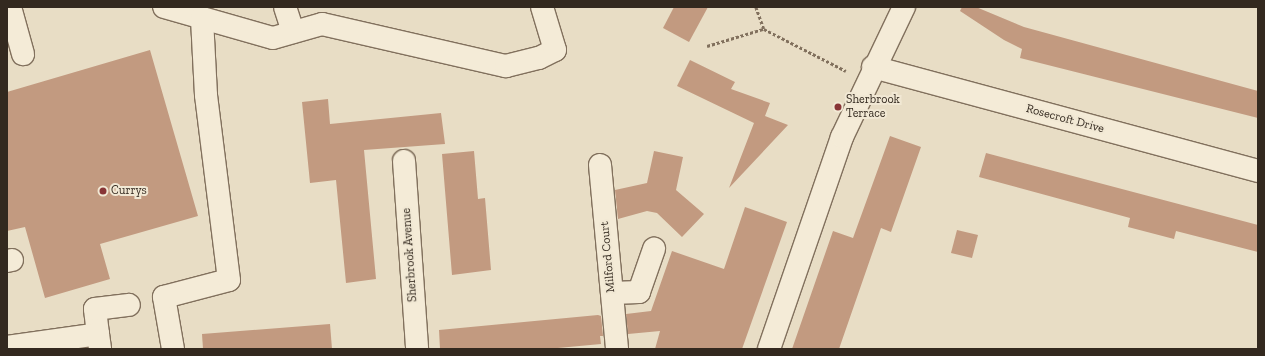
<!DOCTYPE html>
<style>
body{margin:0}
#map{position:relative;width:1265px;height:356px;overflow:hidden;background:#e8ddc5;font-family:"Zilla Slab",serif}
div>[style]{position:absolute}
.building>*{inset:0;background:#c29a80}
.path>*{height:2.5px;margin-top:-1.25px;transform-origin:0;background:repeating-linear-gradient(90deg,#81705d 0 3px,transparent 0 5px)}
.roads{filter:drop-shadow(1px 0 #81705d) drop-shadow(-1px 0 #81705d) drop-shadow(0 1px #81705d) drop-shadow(0 -1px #81705d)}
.minor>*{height:22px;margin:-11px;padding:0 11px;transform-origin:11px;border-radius:11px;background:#f4ebd7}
.dots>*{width:11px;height:11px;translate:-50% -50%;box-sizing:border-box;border:2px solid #f1e8d4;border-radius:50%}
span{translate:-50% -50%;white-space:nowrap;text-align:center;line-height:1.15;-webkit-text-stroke:4px #f1e8d4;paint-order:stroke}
.poi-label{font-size:12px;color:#33291f}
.left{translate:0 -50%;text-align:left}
.street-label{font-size:12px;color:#33291f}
.frame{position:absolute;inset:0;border:8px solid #33291f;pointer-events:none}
</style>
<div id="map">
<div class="building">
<i style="clip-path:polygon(674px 7px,708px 7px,689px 42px,663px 28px)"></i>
<i style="clip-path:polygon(962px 7px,976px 7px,1024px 27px,1258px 91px,1258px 118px,1020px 58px,1022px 49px,1004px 40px,960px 11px)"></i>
<i style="clip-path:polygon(150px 50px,198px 216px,100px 244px,110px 279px,45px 298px,25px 227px,7px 231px,7px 92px)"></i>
<i style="clip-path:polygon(690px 60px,735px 82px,731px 89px,770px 103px,765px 116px,788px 125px,729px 188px,754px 123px,677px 86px)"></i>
<i style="clip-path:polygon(328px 99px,330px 124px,441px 113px,445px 144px,364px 150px,376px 279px,346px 283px,336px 180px,310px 183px,302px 102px)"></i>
<i style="clip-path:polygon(890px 136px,921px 147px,891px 232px,881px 228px,839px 349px,792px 349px,833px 231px,853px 238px)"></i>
<i style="clip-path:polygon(474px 151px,478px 199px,485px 198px,491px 270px,452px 275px,442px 154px)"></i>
<i style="clip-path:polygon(654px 151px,683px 157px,676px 190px,704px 214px,682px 237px,657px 213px,647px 211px,618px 219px,615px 190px,647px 183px)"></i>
<i style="clip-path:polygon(986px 153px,1258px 225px,1258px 252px,1176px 231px,1174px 239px,1128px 227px,1130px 218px,979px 177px)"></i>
<i style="clip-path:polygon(745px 207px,787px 222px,742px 349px,655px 349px,660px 331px,628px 334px,626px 314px,651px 311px,672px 251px,724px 269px)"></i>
<i style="clip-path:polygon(957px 230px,978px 235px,972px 258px,951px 253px)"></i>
<i style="clip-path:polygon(598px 315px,601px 316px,603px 336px,600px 336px,601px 344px,547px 349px,440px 349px,439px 330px)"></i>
<i style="clip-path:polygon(330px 324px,332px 349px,203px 349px,202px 334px)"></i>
</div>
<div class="path">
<i style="left:756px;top:7px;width:23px;rotate:70deg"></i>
<i style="left:764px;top:29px;width:92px;rotate:27.1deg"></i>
<i style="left:707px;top:46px;width:59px;rotate:-16.9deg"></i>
</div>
<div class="roads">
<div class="minor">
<i style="left:10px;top:7px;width:49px;rotate:74.5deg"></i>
<i style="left:164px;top:7px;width:113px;rotate:15.9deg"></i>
<i style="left:273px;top:38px;width:51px;rotate:-15.9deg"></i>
<i style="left:322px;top:24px;width:189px;rotate:12.9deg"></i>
<i style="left:506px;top:66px;width:34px;rotate:-14deg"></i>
<i style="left:539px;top:58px;width:18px;rotate:-27deg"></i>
<i style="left:555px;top:50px;width:45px;rotate:-106.8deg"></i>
<i style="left:285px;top:7px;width:26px;rotate:72deg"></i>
<i style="left:873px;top:67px;width:399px;rotate:15.1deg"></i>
<i style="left:404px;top:161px;width:188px;rotate:86deg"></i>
<i style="left:600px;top:165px;width:185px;rotate:84.7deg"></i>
<i style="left:7px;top:261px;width:5px;rotate:-11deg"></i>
<i style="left:612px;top:293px;width:27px;rotate:-2deg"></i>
<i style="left:639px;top:292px;width:46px;rotate:-70.8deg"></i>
<i style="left:98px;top:334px;width:25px;rotate:-97deg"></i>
<i style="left:95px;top:309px;width:34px;rotate:-7deg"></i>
<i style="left:7px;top:347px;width:92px;rotate:-8.1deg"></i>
<i style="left:98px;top:334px;width:15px;rotate:82deg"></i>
<i style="left:173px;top:349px;width:53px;rotate:-99.8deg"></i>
<i style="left:164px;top:297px;width:67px;rotate:-14.7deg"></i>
<i style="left:229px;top:280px;width:186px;rotate:-97.1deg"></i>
<i style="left:206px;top:95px;width:77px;rotate:-93deg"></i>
<i style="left:769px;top:349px;width:224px;rotate:-71deg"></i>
<i style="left:842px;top:137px;width:144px;rotate:-64.5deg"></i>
</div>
</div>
<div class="dots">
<i style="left:838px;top:107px;background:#883536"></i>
<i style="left:103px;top:191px;background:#883536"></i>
</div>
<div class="poi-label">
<span class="left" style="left:846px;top:107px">Sherbrook<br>Terrace</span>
<span class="left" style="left:111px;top:191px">Currys</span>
</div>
<div class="street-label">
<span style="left:1065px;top:119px;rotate:15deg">Rosecroft Drive</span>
<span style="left:410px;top:255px;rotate:-94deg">Sherbrook Avenue</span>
<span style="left:608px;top:257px;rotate:-95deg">Milford Court</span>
</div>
<div class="frame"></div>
</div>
